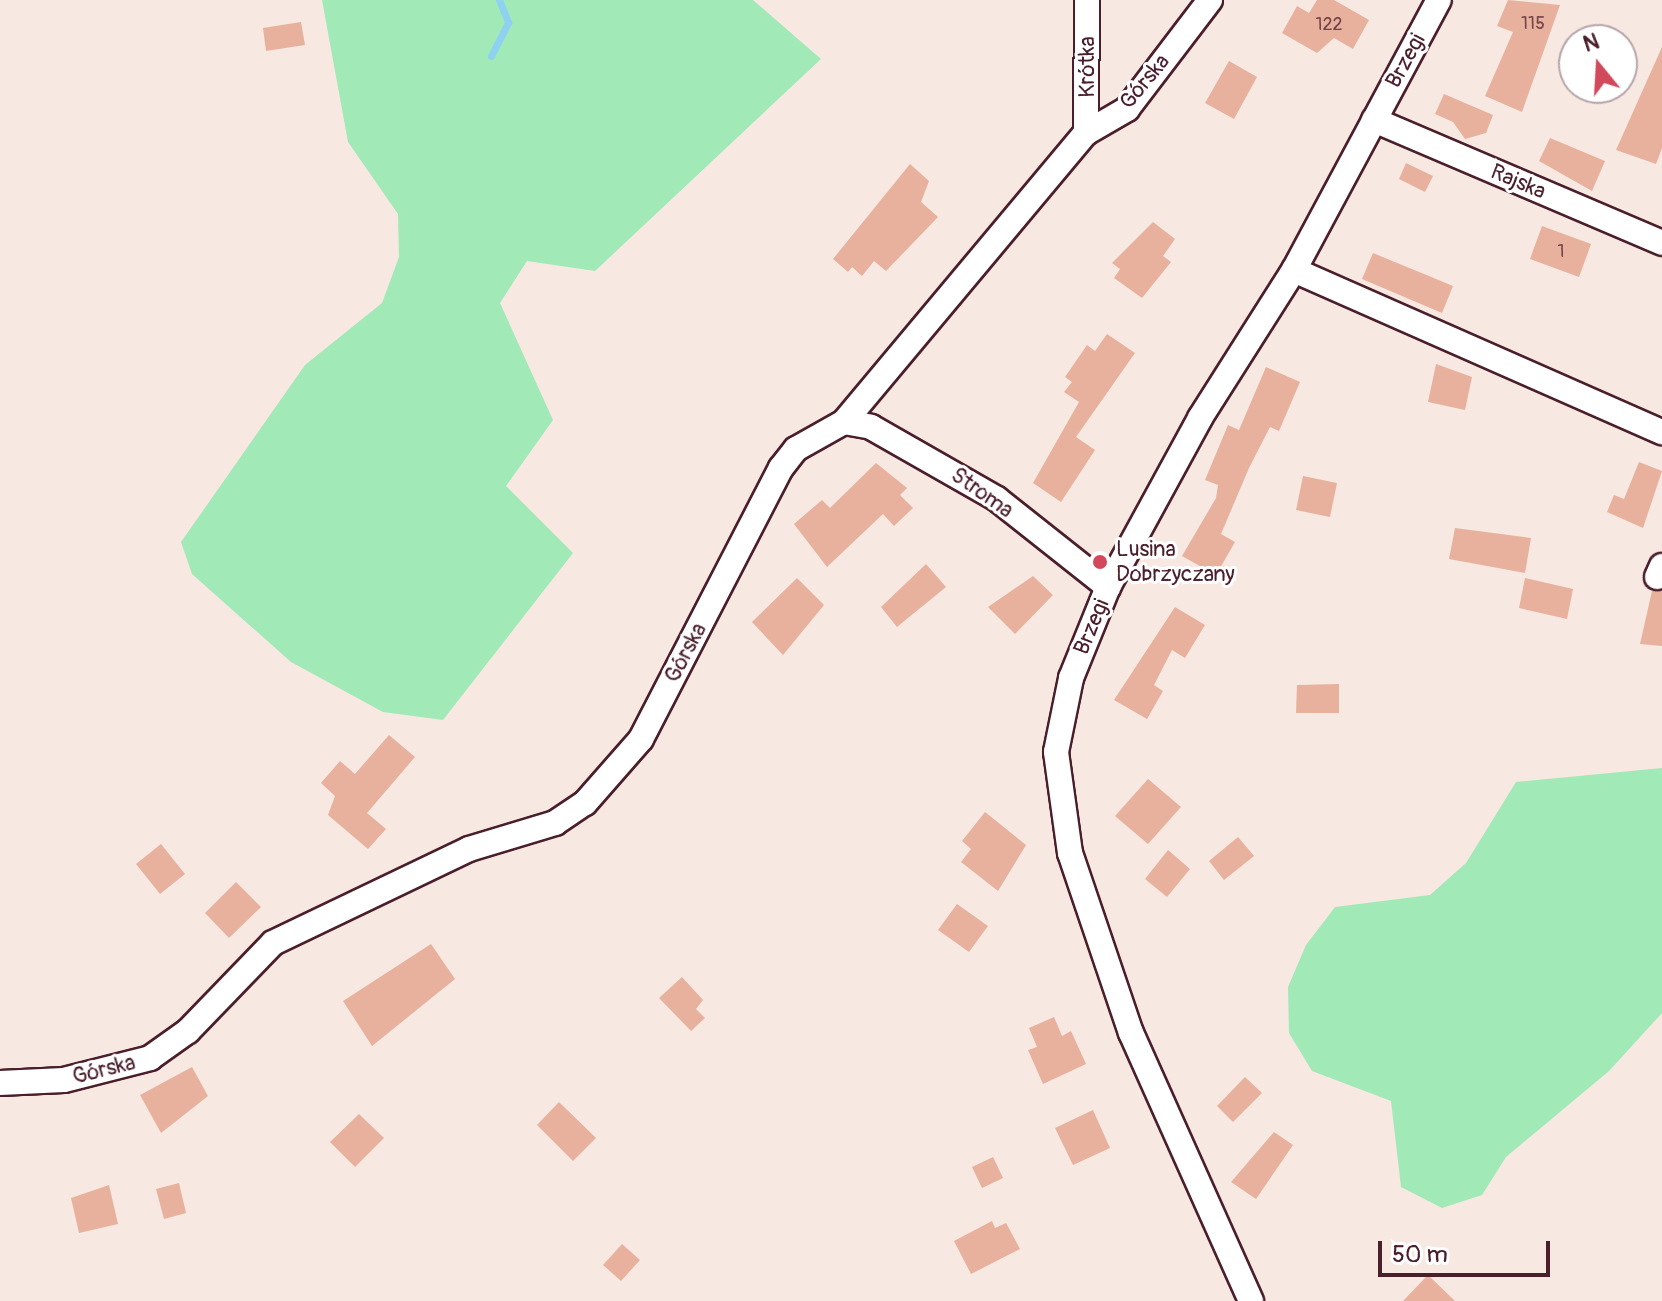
<!DOCTYPE html>
<meta charset="utf-8">
<style>
body{margin:0}
#map{position:relative;width:1662px;height:1301px;overflow:hidden;background:#f8e8e2;font-family:Pangolin,sans-serif}
div>[style]{position:absolute}
.green>*{inset:0;background:#a1e9b6}
.stream>*{height:7px;margin:-3.5px;padding:0 3.5px;transform-origin:3.5px;border-radius:3.5px;background:#8ed1f0}
.building>*{inset:0;background:#e8b19d}
.roads{filter:drop-shadow(2px 0 #4a1f2b) drop-shadow(-2px 0 #4a1f2b) drop-shadow(0 2px #4a1f2b) drop-shadow(0 -2px #4a1f2b)}
.street>*{height:24px;margin:-12px;padding:0 12px;transform-origin:12px;border-radius:12px;background:#fff}
.dots>*{width:22px;height:22px;translate:-50% -50%;box-sizing:border-box;border:4px solid #fff;border-radius:50%}
span{translate:-50% -50%;white-space:nowrap;text-align:center;line-height:1.15;-webkit-text-stroke:6px #fff;paint-order:stroke}
.number-label{font-size:18px;color:#724448}
.number-label span{-webkit-text-stroke-width:0}
.street-label{font-size:22px;color:#4a1f2b}
.poi-label{font-size:22px;color:#4a1f2b}
.left{translate:0 -50%;text-align:left}
.north{position:absolute;left:1558px;top:24px;width:80px;height:80px;box-sizing:border-box;background:#fff;border:2px solid #b7a5aa;border-radius:50%;rotate:342deg;font-size:22px;font-weight:700;line-height:32px;text-align:center;color:#4a1f2b}
.north::after{content:'';display:block;margin:auto;width:28px;height:36px;background:#d1495b;clip-path:polygon(50% 0,100% 100%,50% 72%,0 100%)}
.scale{position:absolute;left:1378px;top:1241px;width:172px;height:36px;box-sizing:border-box;border:4px solid #4a1f2b;border-top:0;padding-left:10px;font-size:24px;line-height:28px;white-space:nowrap;color:#4a1f2b;-webkit-text-stroke:6px #fff;paint-order:stroke}
</style>
<div id="map">
<div class="green">
<i style="clip-path:polygon(322px 0,753px 0,821px 59px,595px 271px,527px 261px,500px 303px,553px 420px,506px 486px,573px 553px,443px 720px,383px 712px,291px 662px,192px 574px,181px 542px,305px 365px,382px 303px,399px 257px,398px 214px,348px 142px)"></i>
<i style="clip-path:polygon(1662px 768px,1662px 1013px,1609px 1071px,1506px 1157px,1482px 1195px,1442px 1208px,1401px 1187px,1391px 1101px,1312px 1071px,1289px 1033px,1288px 987px,1306px 945px,1335px 907px,1430px 895px,1466px 863px,1516px 782px)"></i>
</div>
<div class="stream">
<i style="left:491px;top:56px;width:38px;rotate:-63deg"></i>
<i style="left:508px;top:22px;width:24px;rotate:-112deg"></i>
</div>
<div class="building">
<i style="clip-path:polygon(1317px 0,1334px 0,1369px 20px,1353px 49px,1334px 38px,1317px 53px,1282px 33px,1297px 6px,1309px 13px)"></i>
<i style="clip-path:polygon(1508px 0,1560px 5px,1522px 112px,1485px 96px,1513px 32px,1497px 26px)"></i>
<i style="clip-path:polygon(301px 22px,305px 45px,266px 51px,263px 28px)"></i>
<i style="clip-path:polygon(1662px 47px,1662px 148px,1656px 164px,1616px 150px)"></i>
<i style="clip-path:polygon(1229px 61px,1257px 77px,1234px 119px,1205px 103px)"></i>
<i style="clip-path:polygon(1444px 94px,1493px 115px,1486px 133px,1465px 139px,1453px 122px,1435px 114px)"></i>
<i style="clip-path:polygon(1550px 138px,1605px 161px,1592px 191px,1539px 161px)"></i>
<i style="clip-path:polygon(1406px 163px,1433px 176px,1425px 192px,1399px 179px)"></i>
<i style="clip-path:polygon(910px 164px,929px 181px,921px 202px,938px 217px,886px 271px,874px 261px,862px 276px,852px 267px,848px 272px,833px 259px)"></i>
<i style="clip-path:polygon(1153px 222px,1175px 239px,1163px 256px,1171px 262px,1142px 298px,1114px 278px,1120px 269px,1112px 263px)"></i>
<i style="clip-path:polygon(1542px 226px,1591px 244px,1579px 277px,1530px 259px)"></i>
<i style="clip-path:polygon(1373px 253px,1453px 286px,1442px 313px,1362px 279px)"></i>
<i style="clip-path:polygon(1107px 334px,1135px 353px,1076px 437px,1095px 450px,1061px 502px,1033px 483px,1079px 402px,1064px 392px,1072px 382px,1065px 377px,1087px 345px,1095px 351px)"></i>
<i style="clip-path:polygon(1436px 364px,1472px 377px,1465px 410px,1428px 402px)"></i>
<i style="clip-path:polygon(1266px 367px,1300px 382px,1279px 431px,1270px 427px,1249px 468px,1221px 534px,1235px 542px,1216px 575px,1182px 556px,1216px 498px,1218px 485px,1205px 480px,1228px 425px,1239px 430px)"></i>
<i style="clip-path:polygon(1639px 462px,1662px 471px,1643px 528px,1607px 512px,1614px 495px,1624px 499px)"></i>
<i style="clip-path:polygon(876px 463px,907px 488px,900px 495px,913px 508px,894px 526px,883px 514px,827px 567px,794px 524px,822px 500px,830px 508px)"></i>
<i style="clip-path:polygon(1303px 476px,1337px 483px,1330px 517px,1296px 510px)"></i>
<i style="clip-path:polygon(1455px 528px,1531px 538px,1525px 573px,1449px 559px)"></i>
<i style="clip-path:polygon(926px 564px,946px 587px,897px 627px,881px 607px)"></i>
<i style="clip-path:polygon(1033px 576px,1053px 595px,1015px 634px,988px 607px)"></i>
<i style="clip-path:polygon(797px 578px,824px 605px,783px 655px,752px 622px)"></i>
<i style="clip-path:polygon(1525px 578px,1573px 589px,1567px 619px,1519px 608px)"></i>
<i style="clip-path:polygon(1652px 591px,1662px 591px,1662px 646px,1640px 644px)"></i>
<i style="clip-path:polygon(1175px 607px,1205px 625px,1185px 658px,1172px 650px,1154px 685px,1163px 691px,1147px 719px,1114px 700px)"></i>
<i style="clip-path:polygon(1339px 684px,1339px 713px,1296px 713px,1297px 685px)"></i>
<i style="clip-path:polygon(389px 735px,415px 757px,367px 813px,386px 829px,368px 849px,328px 815px,335px 796px,321px 783px,340px 761px,355px 774px)"></i>
<i style="clip-path:polygon(1148px 779px,1181px 807px,1148px 844px,1115px 816px)"></i>
<i style="clip-path:polygon(985px 812px,1026px 845px,998px 891px,961px 862px,971px 849px,962px 841px)"></i>
<i style="clip-path:polygon(1238px 837px,1254px 856px,1224px 880px,1209px 861px)"></i>
<i style="clip-path:polygon(161px 844px,185px 874px,160px 894px,136px 864px)"></i>
<i style="clip-path:polygon(1168px 850px,1190px 869px,1167px 897px,1145px 879px)"></i>
<i style="clip-path:polygon(236px 882px,261px 907px,229px 938px,205px 913px)"></i>
<i style="clip-path:polygon(957px 904px,988px 926px,969px 952px,938px 930px)"></i>
<i style="clip-path:polygon(431px 944px,455px 979px,372px 1046px,343px 1001px)"></i>
<i style="clip-path:polygon(682px 977px,703px 1000px,696px 1009px,705px 1018px,691px 1031px,659px 998px)"></i>
<i style="clip-path:polygon(1054px 1017px,1062px 1036px,1071px 1031px,1086px 1064px,1043px 1084px,1028px 1050px,1037px 1047px,1029px 1028px)"></i>
<i style="clip-path:polygon(192px 1067px,208px 1096px,161px 1133px,140px 1095px)"></i>
<i style="clip-path:polygon(1245px 1077px,1262px 1093px,1233px 1122px,1217px 1106px)"></i>
<i style="clip-path:polygon(559px 1102px,596px 1138px,573px 1161px,537px 1125px)"></i>
<i style="clip-path:polygon(1093px 1110px,1110px 1148px,1073px 1165px,1055px 1128px)"></i>
<i style="clip-path:polygon(359px 1114px,384px 1138px,355px 1167px,330px 1142px)"></i>
<i style="clip-path:polygon(1274px 1132px,1293px 1145px,1256px 1199px,1231px 1182px)"></i>
<i style="clip-path:polygon(993px 1157px,1003px 1178px,982px 1188px,972px 1167px)"></i>
<i style="clip-path:polygon(179px 1183px,186px 1213px,164px 1219px,156px 1189px)"></i>
<i style="clip-path:polygon(109px 1185px,118px 1224px,79px 1233px,71px 1198px)"></i>
<i style="clip-path:polygon(992px 1221px,995px 1228px,1006px 1223px,1020px 1249px,971px 1274px,954px 1241px)"></i>
<i style="clip-path:polygon(622px 1244px,640px 1260px,621px 1281px,603px 1265px)"></i>
<i style="clip-path:polygon(1428px 1275px,1455px 1301px,1403px 1301px)"></i>
</div>
<div class="roads">
<div class="street">
<i style="left:1374px;top:120px;width:313px;rotate:23.1deg"></i>
<i style="left:1086px;top:133px;width:133px;rotate:-89.6deg"></i>
<i style="left:1294px;top:270px;width:402px;rotate:23.8deg"></i>
<i style="left:844px;top:422px;width:27px;rotate:10deg"></i>
<i style="left:871px;top:427px;width:145px;rotate:29.7deg"></i>
<i style="left:997px;top:499px;width:142px;rotate:38.4deg"></i>
<i style="left:1657px;top:577px;width:12px;rotate:-66deg"></i>
<i style="left:0;top:1083px;width:64px;rotate:-2.7deg"></i>
<i style="left:64px;top:1080px;width:89px;rotate:-14.3deg"></i>
<i style="left:150px;top:1058px;width:47px;rotate:-35.4deg"></i>
<i style="left:188px;top:1031px;width:122px;rotate:-46deg"></i>
<i style="left:273px;top:943px;width:217px;rotate:-25.6deg"></i>
<i style="left:469px;top:849px;width:90px;rotate:-16.8deg"></i>
<i style="left:555px;top:823px;width:36px;rotate:-34deg"></i>
<i style="left:585px;top:803px;width:85px;rotate:-48.8deg"></i>
<i style="left:641px;top:739px;width:305px;rotate:-62.7deg"></i>
<i style="left:781px;top:468px;width:24px;rotate:-52deg"></i>
<i style="left:796px;top:449px;width:55px;rotate:-29.4deg"></i>
<i style="left:844px;top:422px;width:377px;rotate:-50.1deg"></i>
<i style="left:1086px;top:133px;width:48px;rotate:-30.3deg"></i>
<i style="left:1127px;top:109px;width:137px;rotate:-52.7deg"></i>
<i style="left:1251px;top:1301px;width:294px;rotate:-114.1deg"></i>
<i style="left:1131px;top:1033px;width:190px;rotate:-108.7deg"></i>
<i style="left:1070px;top:853px;width:102px;rotate:-97.9deg"></i>
<i style="left:1056px;top:752px;width:76px;rotate:-78.5deg"></i>
<i style="left:1071px;top:678px;width:98px;rotate:-67.9deg"></i>
<i style="left:1108px;top:587px;width:192px;rotate:-61.4deg"></i>
<i style="left:1200px;top:418px;width:175px;rotate:-57.6deg"></i>
<i style="left:1294px;top:270px;width:306px;rotate:-61.8deg"></i>
</div>
</div>
<div class="dots">
<i style="left:1100px;top:562px;background:#d1495b"></i>
</div>
<div class="number-label">
<span style="left:1533px;top:24px">115</span>
<span style="left:1329px;top:25px">122</span>
<span style="left:1561px;top:252px">1</span>
</div>
<div class="street-label">
<span style="left:1406px;top:61px;rotate:-61deg">Brzegi</span>
<span style="left:1088px;top:67px;rotate:-90deg">Krótka</span>
<span style="left:1145px;top:82px;rotate:-50deg">Górska</span>
<span style="left:1518px;top:182px;rotate:23deg">Rajska</span>
<span style="left:982px;top:493px;rotate:35deg">Stroma</span>
<span style="left:1092px;top:627px;rotate:-67deg">Brzegi</span>
<span style="left:686px;top:653px;rotate:-62deg">Górska</span>
<span style="left:104px;top:1070px;rotate:-14deg">Górska</span>
</div>
<div class="poi-label">
<span class="left" style="left:1116px;top:562px">Lusina<br>Dobrzyczany</span>
</div>
<div class="north">N</div>
<div class="scale">50 m</div>
</div>
